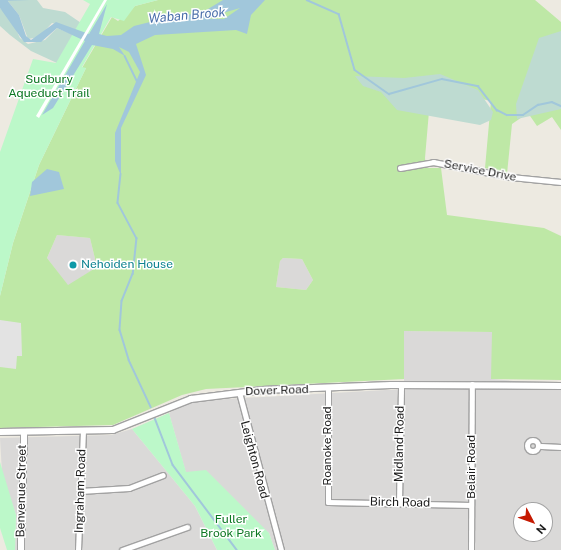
<!DOCTYPE html>
<style>
body{margin:0}
#map{position:relative;width:561px;height:550px;overflow:hidden;background:#edeae1;font-family:"Public Sans",sans-serif}
div>[style]{position:absolute}
.residential>*{inset:0;background:#dad9d8}
.grass>*{inset:0;background:#bee8a6}
.wetland>*{inset:0;background:#bedbd1}
.park>*{inset:0;background:#bcf8c9}
.parking>*{inset:0;background:#e3e3e3}
.water>*{inset:0;background:#a1c7db}
.pier>*{inset:0;background:#fff}
.stream>*{height:1.5px;margin:-0.75px;padding:0 0.75px;transform-origin:0.75px;border-radius:0.75px;background:#a1c7db}
.roads{filter:drop-shadow(1px 0 #a2a2a2) drop-shadow(-1px 0 #a2a2a2) drop-shadow(0 1px #a2a2a2) drop-shadow(0 -1px #a2a2a2)}
.minor>*{height:5px;margin:-2.5px;padding:0 2.5px;transform-origin:2.5px;border-radius:2.5px;background:#fff}
.minor>.ring{margin:-2.5px;padding:0;box-sizing:content-box;background:none;border:5px solid #fff;border-radius:50%}
.tertiary>*{height:6px;margin:-3px;padding:0 3px;transform-origin:3px;border-radius:3px;background:#fff}
.dots>*{width:11px;height:11px;translate:-50% -50%;box-sizing:border-box;border:2px solid #fff;border-radius:50%}
span{translate:-50% -50%;white-space:nowrap;text-align:center;line-height:1.15;-webkit-text-stroke:3px #fff;paint-order:stroke}
.park-label{font-size:12px;color:#0c7722}
.street-label{font-size:12px;color:#1b1b1b}
.culture-label{font-size:12px;color:#0d838f}
.left{translate:0 -50%;text-align:left}
.water-label{font-size:13px;color:#496eaa;font-style:italic}
.north{position:absolute;left:513px;top:502px;width:40px;height:40px;box-sizing:border-box;background:#fff;border:1px solid #a4a4a4;border-radius:50%;rotate:131deg;font-size:11px;font-weight:700;line-height:16px;text-align:center;color:#1b1b1b}
.north::after{content:'';display:block;margin:auto;width:14px;height:18px;background:#c51901;clip-path:polygon(50% 0,100% 100%,50% 72%,0 100%)}
</style>
<div id="map">
<div class="residential">
<i style="clip-path:polygon(57px 235px,90px 238px,97px 267px,68px 286px,47px 258px)"></i>
<i style="clip-path:polygon(283px 258px,302px 259px,313px 280px,306px 290px,276px 287px,280px 261px)"></i>
<i style="clip-path:polygon(evenodd,404px 331px,492px 332px,492px 379px,561px 385px,561px 550px,275px 550px,269px 533px,186px 473px,169px 413px,191px 401px,404px 389px,404px 331px,521px 510px,545px 510px,545px 534px,521px 534px,521px 510px)"></i>
<i style="clip-path:polygon(132px 429px,195px 506px,217px 550px,15px 550px,16px 515px,2px 473px,0 438px,111px 435px)"></i>
</div>
<div class="grass">
<i style="clip-path:polygon(evenodd,158px 0,535px 0,561px 22px,561px 130px,552px 117px,537px 126px,528px 113px,512px 124px,507px 174px,485px 168px,491px 101px,431px 88px,425px 158px,426px 168px,441px 168px,447px 215px,544px 228px,561px 236px,561px 380px,491px 379px,492px 332px,404px 331px,404px 379px,206px 389px,182px 395px,113px 425px,0 428px,0 296px,13px 243px,39px 165px,86px 68px,82px 68px,112px 17px,118px 21px,135px 6px,158px 0,57px 235px,90px 238px,97px 267px,68px 285px,47px 258px,57px 235px,158px 0,283px 258px,302px 259px,313px 280px,306px 290px,276px 287px,280px 261px,283px 258px)"></i>
</div>
<div class="wetland">
<i style="clip-path:polygon(7px 0,37px 0,43px 8px,65px 12px,87px 27px,81px 31px,52px 23px,39px 37px,28px 39px,19px 15px)"></i>
<i style="clip-path:polygon(0 8px,11px 19px,20px 38px,28px 44px,45px 40px,57px 28px,81px 38px,57px 63px,31px 51px,10px 35px,0 26px)"></i>
<i style="clip-path:polygon(561px 31px,561px 109px,517px 119px,516px 104px,539px 38px)"></i>
<i style="clip-path:polygon(440px 74px,478px 90px,493px 112px,491px 120px,480px 125px,397px 110px,381px 92px,363px 86px,355px 76px,404px 78px)"></i>
</div>
<div class="park">
<i style="clip-path:polygon(83px 0,158px 0,135px 6px,124px 21px,111px 17px,82px 67px,86px 68px,39px 165px,13px 243px,0 296px,0 152px,33px 59px,56px 63px,90px 4px)"></i>
<i style="clip-path:polygon(169px 413px,186px 472px,206px 470px,269px 533px,275px 550px,217px 550px,195px 506px,132px 429px)"></i>
<i style="clip-path:polygon(0 462px,16px 515px,15px 550px,7px 550px,0 528px)"></i>
</div>
<div class="parking">
<i style="clip-path:polygon(0 320px,21px 323px,22px 356px,17px 356px,16px 369px,0 367px)"></i>
</div>
<div class="water">
<i style="clip-path:polygon(evenodd,0 0,7px 0,19px 15px,26px 36px,31px 40px,56px 22px,89px 34px,107px 4px,99px 34px,107px 36px,121px 35px,134px 26px,154px 21px,203px 12px,223px 0,265px 0,251px 15px,247px 34px,236px 30px,155px 35px,136px 44px,146px 75px,121px 128px,121px 176px,115px 161px,115px 133px,140px 72px,129px 52px,119px 47px,125px 56px,113px 49px,92px 45px,53px 108px,42px 115px,85px 41px,57px 28px,41px 42px,24px 42px,0 8px,0 0,240px 8px,224px 19px,209px 19px,223px 13px,240px 8px)"></i>
<i style="clip-path:polygon(47px 169px,59px 172px,64px 189px,30px 196px,32px 182px)"></i>
</div>
<div class="pier">
<i style="clip-path:polygon(104px 0,107px 0,39px 118px,36px 116px)"></i>
</div>
<div class="stream">
<i style="left:307px;top:0;width:35px;rotate:24deg"></i>
<i style="left:339px;top:14px;width:58px;rotate:74.1deg"></i>
<i style="left:355px;top:70px;width:42px;rotate:35.2deg"></i>
<i style="left:389px;top:94px;width:55px;rotate:-15.8deg"></i>
<i style="left:442px;top:79px;width:37px;rotate:11deg"></i>
<i style="left:478px;top:86px;width:31px;rotate:52deg"></i>
<i style="left:497px;top:110px;width:11px;rotate:27deg"></i>
<i style="left:507px;top:115px;width:16px"></i>
<i style="left:523px;top:115px;width:18px;rotate:-34deg"></i>
<i style="left:538px;top:105px;width:14px;rotate:-12deg"></i>
<i style="left:552px;top:102px;width:10px;rotate:24deg"></i>
<i style="left:125px;top:56px;width:28px;rotate:64deg"></i>
<i style="left:121px;top:174px;width:29px;rotate:96deg"></i>
<i style="left:118px;top:203px;width:40px;rotate:62deg"></i>
<i style="left:137px;top:238px;width:36px;rotate:96deg"></i>
<i style="left:133px;top:274px;width:29px;rotate:112deg"></i>
<i style="left:122px;top:301px;width:29px;rotate:94deg"></i>
<i style="left:120px;top:330px;width:31px;rotate:73deg"></i>
<i style="left:129px;top:360px;width:52px;rotate:64.9deg"></i>
<i style="left:155px;top:418px;width:50px;rotate:69deg"></i>
<i style="left:173px;top:465px;width:106px;rotate:53deg"></i>
</div>
<div class="roads">
<div class="minor">
<i style="left:400px;top:168px;width:34px;rotate:-10deg"></i>
<i style="left:433px;top:162px;width:79px;rotate:10.9deg"></i>
<i style="left:511px;top:177px;width:50px;rotate:5.7deg"></i>
<i style="left:328px;top:390px;width:112px;rotate:90deg"></i>
<i style="left:328px;top:502px;width:143px;rotate:1.2deg"></i>
<i style="left:239px;top:392px;width:163px;rotate:75.1deg"></i>
<i class="ring" style="left:527.5px;top:440.5px;width:6px;height:6px"></i>
<i style="left:541px;top:446px;width:20px;rotate:3deg"></i>
<i style="left:80px;top:491px;width:49px;rotate:-3.5deg"></i>
<i style="left:129px;top:488px;width:36px;rotate:-21deg"></i>
<i style="left:399px;top:503px;width:118px;rotate:-89deg"></i>
<i style="left:78px;top:550px;width:119px;rotate:-87.6deg"></i>
<i style="left:122px;top:550px;width:69px;rotate:-19.5deg"></i>
<i style="left:471px;top:550px;width:166px;rotate:-89.7deg"></i>
</div>
<div class="tertiary">
<i style="left:0;top:432px;width:113px;rotate:-1deg"></i>
<i style="left:113px;top:430px;width:84px;rotate:-21.7deg"></i>
<i style="left:191px;top:399px;width:72px;rotate:-7.2deg"></i>
<i style="left:262px;top:390px;width:129px;rotate:-2.2deg"></i>
<i style="left:391px;top:385px;width:170px;rotate:0.3deg"></i>
<i style="left:21px;top:550px;width:118px;rotate:-88.5deg"></i>
</div>
</div>
<div class="dots">
<i style="left:73px;top:265px;background:#0f9aa8"></i>
</div>
<div class="park-label">
<span style="left:49px;top:87px">Sudbury<br>Aqueduct Trail</span>
<span style="left:231px;top:527px">Fuller<br>Brook Park</span>
</div>
<div class="street-label">
<span style="left:480px;top:171px;rotate:11deg">Service Drive</span>
<span style="left:277px;top:391px;rotate:-2deg">Dover Road</span>
<span style="left:400px;top:444px;rotate:-89deg">Midland Road</span>
<span style="left:328px;top:446px;rotate:-90deg">Roanoke Road</span>
<span style="left:254px;top:460px;rotate:75deg">Leighton Road</span>
<span style="left:472px;top:467px;rotate:-90deg">Belair Road</span>
<span style="left:22px;top:491px;rotate:-89deg">Benvenue Street</span>
<span style="left:81px;top:491px;rotate:-88deg">Ingraham Road</span>
<span style="left:400px;top:503px;rotate:1deg">Birch Road</span>
</div>
<div class="culture-label">
<span class="left" style="left:81px;top:265px">Nehoiden House</span>
</div>
<div class="water-label">
<span style="left:187px;top:16px;rotate:-5deg">Waban Brook</span>
</div>
<div class="north">N</div>
</div>
